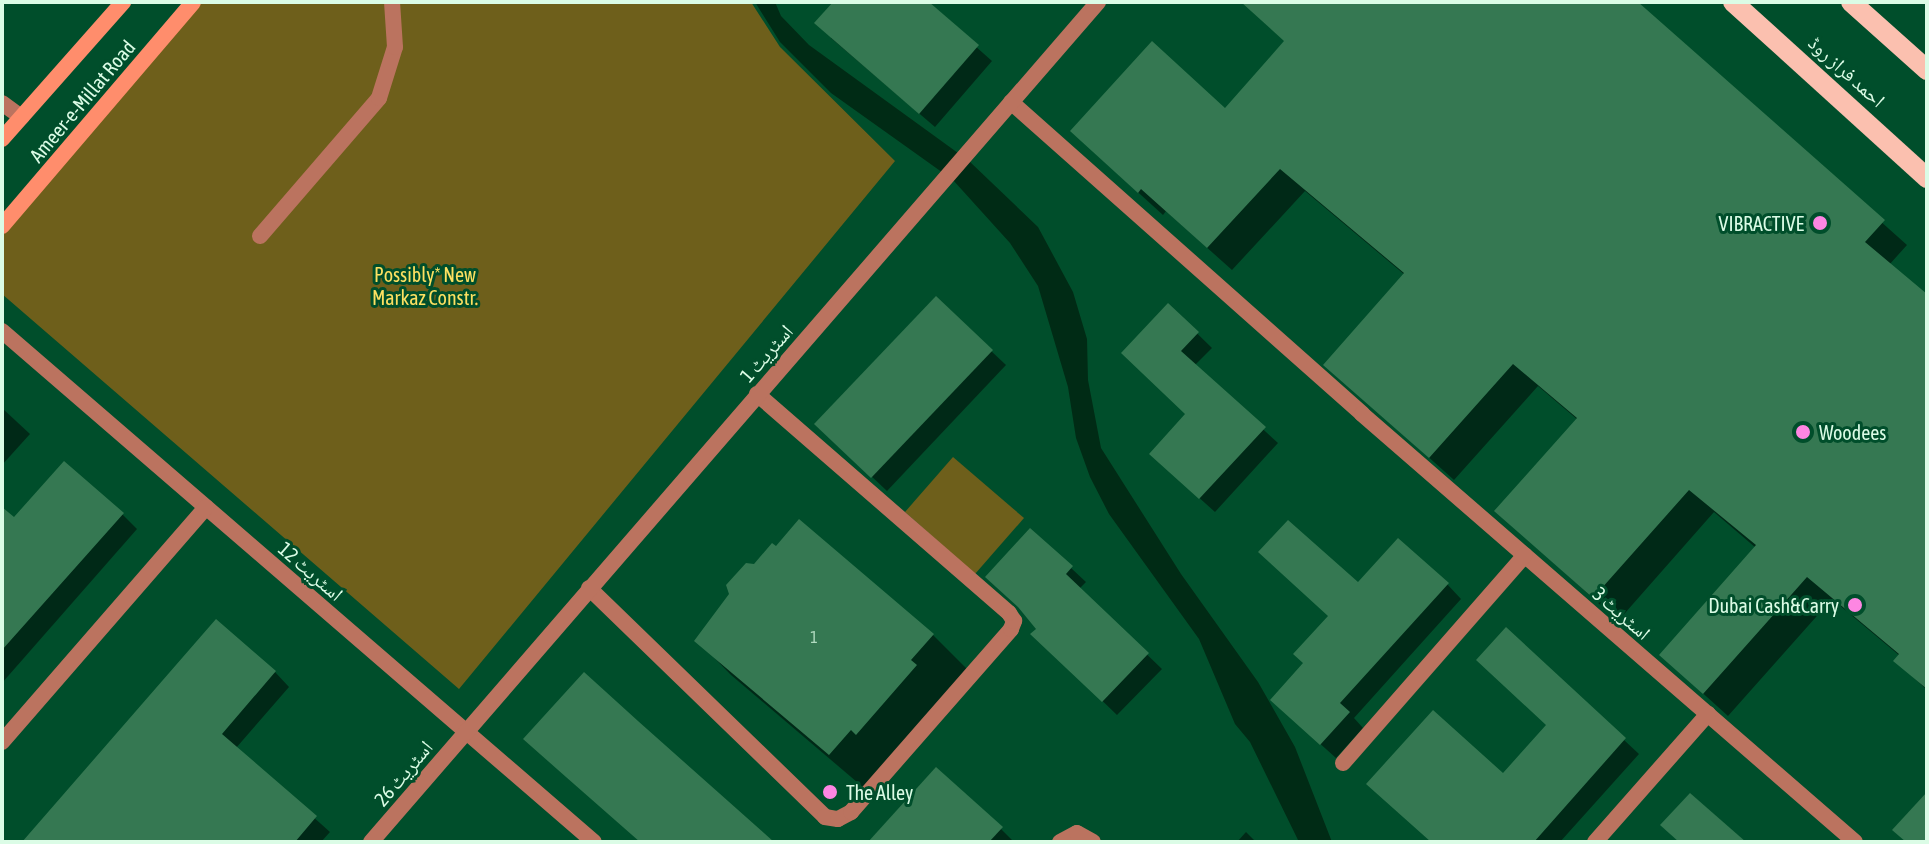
<!DOCTYPE html>
<meta charset="utf-8">
<style>
body{margin:0}
#map{position:relative;width:1929px;height:844px;overflow:hidden;background:#004e2b;font-family:"Asap Condensed","Noto Naskh Arabic",sans-serif}
div>[style]{position:absolute}
.green>*{inset:0;background:#6e5f1b}
.water>*{inset:0;background:#002b15}
.shadow>*{inset:0;background:#0007}
.building>*{inset:0;background:#357852}
.street>*{height:16px;margin:-8px;padding:0 8px;transform-origin:8px;border-radius:8px;background:#bb735f}
.secondary>*{height:16px;margin:-8px;padding:0 8px;transform-origin:8px;border-radius:8px;background:#ff8d6c}
.primary>*{height:20px;margin:-10px;padding:0 10px;transform-origin:10px;border-radius:10px;background:#fbc0af}
.dots>*{width:22px;height:22px;translate:-50% -50%;box-sizing:border-box;border:4px solid #004e2b;border-radius:50%}
span{translate:-50% -50%;white-space:nowrap;text-align:center;line-height:1.15;-webkit-text-stroke:6px #004e2b;paint-order:stroke}
.number-label{font-size:16px;color:#b2dbc1}
.number-label span{-webkit-text-stroke-width:0}
.street-label{font-size:20px;color:#dbfce6}
.poi-label{font-size:20px;color:#dbfce6}
.right{translate:-100% -50%;text-align:right}
.left{translate:0 -50%;text-align:left}
.park-label{font-size:20px;color:#fde061}
.frame{position:absolute;inset:0;border:4px solid #dbfce6;pointer-events:none}
</style>
<div id="map">
<div class="green">
<i style="clip-path:polygon(196px 2px,751px 2px,780px 47px,895px 161px,459px 689px,2px 294px,2px 215px)"></i>
<i style="clip-path:polygon(953px 457px,1024px 518px,975px 574px,905px 512px)"></i>
</div>
<div class="water">
<i style="clip-path:polygon(755px 2px,775px 2px,781px 16px,809px 45px,969px 161px,1038px 227px,1073px 292px,1087px 339px,1088px 380px,1101px 448px,1181px 574px,1258px 682px,1295px 747px,1332px 842px,1299px 842px,1250px 742px,1235px 724px,1199px 639px,1109px 514px,1090px 477px,1076px 438px,1068px 387px,1038px 286px,1010px 243px,953px 180px,831px 93px,780px 42px)"></i>
</div>
<div class="shadow">
<i style="clip-path:polygon(835px 2px,934px 2px,930px 6px,992px 61px,935px 127px,831px 38px)"></i>
<i style="clip-path:polygon(1242px 2px,1635px 2px,1907px 245px,1889px 265px,1927px 297px,1927px 690px,1896px 661px,1900px 656px,1832px 599px,1728px 716px,1686px 678px,1756px 548px,1714px 512px,1618px 621px,1497px 511px,1578px 420px,1538px 386px,1454px 480px,1326px 365px,1405px 275px,1305px 191px,1232px 270px,1166px 211px,1163px 215px,1097px 155px,1225px 110px,1286px 42px)"></i>
<i style="clip-path:polygon(936px 299px,1006px 365px,887px 491px,831px 438px)"></i>
<i style="clip-path:polygon(1169px 306px,1212px 348px,1194px 366px,1278px 443px,1215px 512px,1166px 468px,1187px 414px)"></i>
<i style="clip-path:polygon(2px 408px,30px 434px,2px 465px)"></i>
<i style="clip-path:polygon(122px 514px,137px 529px,2px 683px,2px 535px)"></i>
<i style="clip-path:polygon(1071px 568px,1086px 582px,1079px 589px,1162px 669px,1117px 715px,1033px 634px,1038px 629px,1024px 611px)"></i>
<i style="clip-path:polygon(1447px 584px,1461px 599px,1354px 718px,1363px 728px,1336px 758px,1287px 714px,1305px 664px,1358px 585px)"></i>
<i style="clip-path:polygon(1506px 630px,1639px 754px,1560px 842px,1432px 842px,1504px 775px,1549px 725px)"></i>
<i style="clip-path:polygon(933px 635px,967px 669px,864px 788px,731px 675px,697px 640px)"></i>
<i style="clip-path:polygon(275px 672px,289px 687px,236px 748px,330px 832px,321px 842px,26px 842px)"></i>
<i style="clip-path:polygon(1001px 829px,1014px 842px,869px 842px)"></i>
<i style="clip-path:polygon(1246px 832px,1256px 842px,1237px 842px)"></i>
</div>
<div class="building">
<i style="clip-path:polygon(833px 2px,929px 2px,979px 45px,919px 114px,814px 23px)"></i>
<i style="clip-path:polygon(1241px 2px,1638px 2px,1885px 220px,1865px 242px,1927px 294px,1927px 689px,1893px 661px,1899px 654px,1807px 577px,1703px 694px,1659px 655px,1756px 545px,1689px 490px,1593px 598px,1494px 511px,1577px 418px,1513px 364px,1429px 458px,1323px 365px,1404px 273px,1280px 169px,1207px 248px,1141px 189px,1138px 193px,1070px 131px,1152px 41px,1225px 108px,1284px 41px)"></i>
<i style="clip-path:polygon(936px 296px,993px 350px,871px 478px,814px 424px)"></i>
<i style="clip-path:polygon(1168px 303px,1199px 332px,1181px 351px,1266px 427px,1199px 499px,1149px 454px,1185px 414px,1121px 353px)"></i>
<i style="clip-path:polygon(64px 461px,124px 513px,2px 650px,2px 507px,14px 517px)"></i>
<i style="clip-path:polygon(799px 519px,934px 634px,911px 660px,917px 665px,856px 735px,851px 730px,829px 755px,694px 641px,729px 594px,726px 585px,746px 563px,754px 564px,772px 543px,776px 546px)"></i>
<i style="clip-path:polygon(1288px 520px,1358px 582px,1398px 538px,1449px 583px,1340px 703px,1350px 712px,1320px 745px,1270px 700px,1303px 663px,1293px 654px,1328px 616px,1258px 552px)"></i>
<i style="clip-path:polygon(1030px 528px,1073px 566px,1066px 574px,1149px 653px,1102px 702px,1030px 634px,1036px 629px,1018px 607px,985px 577px)"></i>
<i style="clip-path:polygon(216px 619px,276px 671px,222px 734px,317px 816px,295px 842px,22px 842px)"></i>
<i style="clip-path:polygon(1506px 627px,1626px 738px,1534px 842px,1431px 842px,1366px 784px,1433px 710px,1503px 773px,1546px 725px,1476px 660px)"></i>
<i style="clip-path:polygon(584px 672px,638px 721px,774px 842px,640px 842px,566px 777px,523px 739px)"></i>
<i style="clip-path:polygon(936px 767px,1003px 827px,989px 842px,868px 842px)"></i>
<i style="clip-path:polygon(1927px 792px,1927px 842px,1906px 842px,1892px 830px)"></i>
<i style="clip-path:polygon(1690px 793px,1746px 842px,1679px 842px,1660px 825px)"></i>
</div>
<div class="street">
<i style="left:1011px;top:102px;width:470px;rotate:41.6deg"></i>
<i style="left:1362px;top:414px;width:653px;rotate:40.96deg"></i>
<i style="left:2px;top:103px;width:24px;rotate:36deg"></i>
<i style="left:260px;top:236px;width:182px;rotate:-49.2deg"></i>
<i style="left:379px;top:98px;width:53px;rotate:-72.6deg"></i>
<i style="left:395px;top:47px;width:45px;rotate:-93.8deg"></i>
<i style="left:2px;top:331px;width:782px;rotate:40.8deg"></i>
<i style="left:589px;top:588px;width:329px;rotate:44.1deg"></i>
<i style="left:825px;top:817px;width:13px;rotate:9deg"></i>
<i style="left:838px;top:819px;width:15px;rotate:-28deg"></i>
<i style="left:851px;top:812px;width:243px;rotate:-48.8deg"></i>
<i style="left:1011px;top:629px;width:9px;rotate:-69deg"></i>
<i style="left:1014px;top:621px;width:9px;rotate:-122deg"></i>
<i style="left:1009px;top:613px;width:334px;rotate:-139deg"></i>
<i style="left:2px;top:742px;width:311px;rotate:-49deg"></i>
<i style="left:1343px;top:763px;width:276px;rotate:-48.8deg"></i>
<i style="left:371px;top:842px;width:1111px;rotate:-49.12deg"></i>
<i style="left:1060px;top:842px;width:19px;rotate:-28deg"></i>
<i style="left:1077px;top:833px;width:18px;rotate:29deg"></i>
<i style="left:1595px;top:842px;width:171px;rotate:-48.6deg"></i>
</div>
<div class="secondary">
<i style="left:2px;top:139px;width:183px;rotate:-48.5deg"></i>
<i style="left:2px;top:226px;width:294px;rotate:-49.5deg"></i>
</div>
<div class="primary">
<i style="left:1733px;top:2px;width:262px;rotate:42.2deg"></i>
<i style="left:1851px;top:2px;width:102px;rotate:41.8deg"></i>
</div>
<div class="dots">
<i style="left:1820px;top:223px;background:#fd86e2"></i>
<i style="left:1803px;top:432px;background:#fd86e2"></i>
<i style="left:1855px;top:605px;background:#fd86e2"></i>
<i style="left:830px;top:792px;background:#fd86e2"></i>
</div>
<div class="number-label">
<span style="left:814px;top:637px">1</span>
</div>
<div class="street-label">
<span style="left:1847px;top:71px;rotate:42deg">احمد فراز روڈ</span>
<span style="left:82px;top:101px;rotate:-50deg">Ameer-e-Millat Road</span>
<span style="left:766px;top:353px;rotate:-49deg">اسٹریٹ 1</span>
<span style="left:311px;top:571px;rotate:41deg">اسٹریٹ 12</span>
<span style="left:1622px;top:613px;rotate:41deg">اسٹریٹ 3</span>
<span style="left:403px;top:773px;rotate:-50deg">اسٹریٹ 26</span>
</div>
<div class="poi-label">
<span class="right" style="left:1804px;top:223px">VIBRACTIVE</span>
<span class="left" style="left:1819px;top:432px">Woodees</span>
<span class="right" style="left:1839px;top:605px">Dubai Cash&amp;Carry</span>
<span class="left" style="left:846px;top:792px">The Alley</span>
</div>
<div class="park-label">
<span style="left:425px;top:286px">Possibly* New<br>Markaz Constr.</span>
</div>
<div class="frame"></div>
</div>
